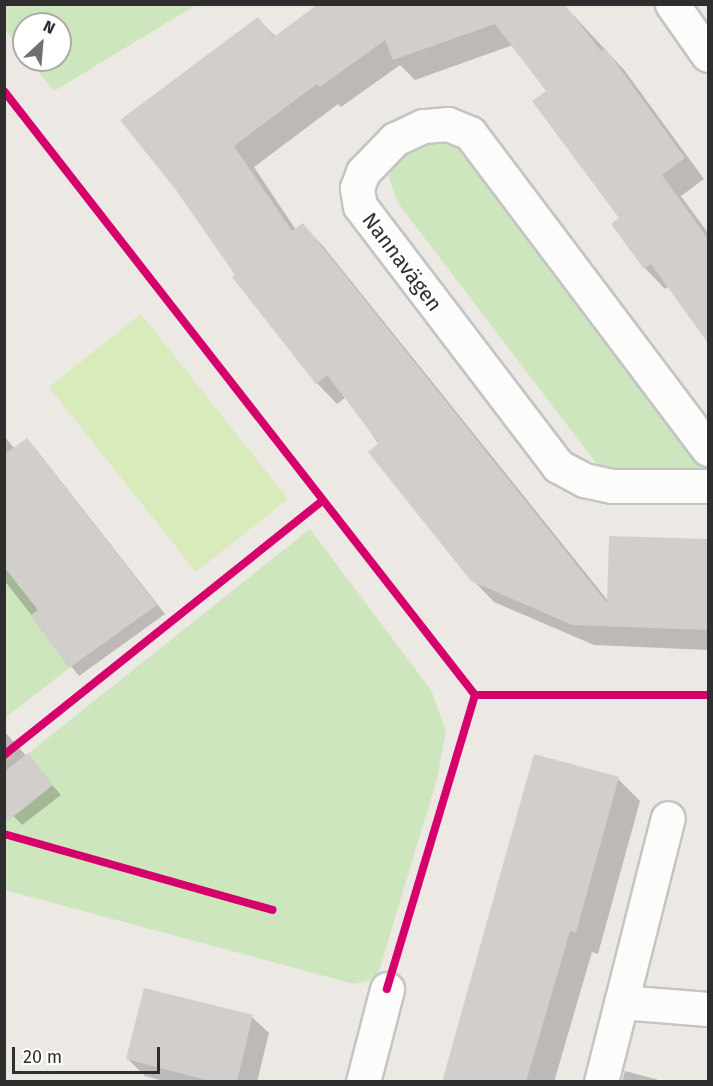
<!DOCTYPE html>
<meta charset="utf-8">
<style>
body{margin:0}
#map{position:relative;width:713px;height:1086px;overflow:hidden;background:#ece8e4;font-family:"Fira Sans",sans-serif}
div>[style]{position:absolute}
.green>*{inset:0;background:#cee6be}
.pitch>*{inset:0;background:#d9eabb}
.shadow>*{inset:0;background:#0003}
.building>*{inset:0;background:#d1cecb}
.roads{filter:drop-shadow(2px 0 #c5c4c5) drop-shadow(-2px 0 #c5c4c5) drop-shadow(0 2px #c5c4c5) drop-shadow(0 -2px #c5c4c5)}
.minor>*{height:33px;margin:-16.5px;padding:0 16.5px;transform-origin:16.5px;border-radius:16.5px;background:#fcfcfb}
.cycleway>*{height:8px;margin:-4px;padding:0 4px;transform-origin:4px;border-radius:4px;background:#d6006c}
span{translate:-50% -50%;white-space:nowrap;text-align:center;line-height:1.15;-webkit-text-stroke:4.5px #fff;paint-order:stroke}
.street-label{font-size:21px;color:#2e2e2e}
.frame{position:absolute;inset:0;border:6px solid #2e2e2e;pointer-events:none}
.north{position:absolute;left:12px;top:12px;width:60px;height:60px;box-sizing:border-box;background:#fff;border:2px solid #ababab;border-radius:50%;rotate:26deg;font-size:16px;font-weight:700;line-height:24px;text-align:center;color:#2e2e2e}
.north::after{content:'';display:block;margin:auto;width:21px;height:27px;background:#706f6e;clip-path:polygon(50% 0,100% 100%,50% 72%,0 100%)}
.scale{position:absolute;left:12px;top:1047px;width:148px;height:27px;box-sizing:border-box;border:3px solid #2e2e2e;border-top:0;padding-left:8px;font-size:18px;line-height:21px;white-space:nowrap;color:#2e2e2e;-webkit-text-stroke:4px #fff;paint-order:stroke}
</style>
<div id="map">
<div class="green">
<i style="clip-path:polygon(4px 5px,5px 4px,196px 5px,54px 91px,29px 60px,60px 60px,60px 24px,24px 24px,24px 54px,5px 30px)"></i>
<i style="clip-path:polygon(448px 124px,706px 463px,692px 486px,613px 474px,596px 463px,398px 203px,389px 177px,397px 152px)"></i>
<i style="clip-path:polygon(310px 529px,431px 690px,446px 731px,437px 779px,379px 971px,368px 981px,354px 984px,5px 890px,5px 772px)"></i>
<i style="clip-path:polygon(5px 567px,38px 610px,30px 616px,69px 668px,5px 718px)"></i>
</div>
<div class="pitch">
<i style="clip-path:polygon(141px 314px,288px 499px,196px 572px,49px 387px)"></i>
</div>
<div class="shadow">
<i style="clip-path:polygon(321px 4px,533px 4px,539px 23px,563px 4px,625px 71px,704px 179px,681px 196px,708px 233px,708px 340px,669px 286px,665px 289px,645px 268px,613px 224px,621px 218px,549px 91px,513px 45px,415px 80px,400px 65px,341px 107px,338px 104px,254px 167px,296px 230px,303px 225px,323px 246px,609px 602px,611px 537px,708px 540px,708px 650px,594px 645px,494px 602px,473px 580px,346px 397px,337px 404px,317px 383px,177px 189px,258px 19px,276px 37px)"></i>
<i style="clip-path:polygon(4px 436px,15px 449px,27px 440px,35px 448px,165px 614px,79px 676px,4px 580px)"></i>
<i style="clip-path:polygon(4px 731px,61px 795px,22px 825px,4px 806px)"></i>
<i style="clip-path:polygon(618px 779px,640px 801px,598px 954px,592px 952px,554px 1082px,443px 1082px)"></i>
<i style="clip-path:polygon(252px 1017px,269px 1033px,257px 1082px,168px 1082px,145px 1076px,128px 1059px)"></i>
<i style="clip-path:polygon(625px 1071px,666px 1082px,622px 1082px)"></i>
</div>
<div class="building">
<i style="clip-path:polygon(318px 4px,565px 5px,601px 51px,605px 48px,685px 158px,662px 175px,708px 239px,708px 343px,651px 264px,644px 269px,611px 224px,619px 218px,532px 101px,546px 91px,495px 24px,393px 60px,385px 40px,320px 87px,317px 84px,234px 146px,292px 231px,303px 223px,607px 603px,609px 536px,708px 539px,708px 630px,572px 625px,471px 581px,368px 452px,379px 443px,327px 375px,316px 384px,232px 277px,235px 275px,176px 190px,120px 120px,258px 17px,274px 37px)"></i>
<i style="clip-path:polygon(27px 438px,157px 605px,69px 668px,30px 616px,38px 610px,4px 567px,4px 455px)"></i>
<i style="clip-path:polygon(28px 753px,53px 785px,4px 824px,4px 772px)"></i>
<i style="clip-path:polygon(534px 754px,619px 777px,576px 933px,570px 931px,526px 1082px,442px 1082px)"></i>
<i style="clip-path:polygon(144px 988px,253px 1015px,237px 1082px,214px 1082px,126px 1059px)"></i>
</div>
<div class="roads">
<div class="minor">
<i style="left:672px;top:4px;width:62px;rotate:54.8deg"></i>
<i style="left:708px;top:449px;width:396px;rotate:-127deg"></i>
<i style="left:470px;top:133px;width:24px;rotate:-158deg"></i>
<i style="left:448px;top:124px;width:25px;rotate:175deg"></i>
<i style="left:423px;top:126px;width:31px;rotate:155deg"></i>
<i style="left:395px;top:139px;width:46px;rotate:134.1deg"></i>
<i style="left:363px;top:172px;width:17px;rotate:111deg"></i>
<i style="left:357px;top:188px;width:18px;rotate:81deg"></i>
<i style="left:360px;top:206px;width:327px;rotate:52.7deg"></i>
<i style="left:558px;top:466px;width:30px;rotate:28deg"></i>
<i style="left:584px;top:480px;width:29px;rotate:12deg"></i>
<i style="left:612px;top:486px;width:96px"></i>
<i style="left:621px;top:1002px;width:87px;rotate:4.6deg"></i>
<i style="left:363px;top:1082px;width:96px;rotate:-75.5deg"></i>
<i style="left:601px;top:1082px;width:272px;rotate:-75.8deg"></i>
</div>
</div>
<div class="cycleway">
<i style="left:4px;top:91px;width:766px;rotate:52.05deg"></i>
<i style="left:475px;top:695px;width:307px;rotate:106.7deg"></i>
<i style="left:475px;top:695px;width:233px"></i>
<i style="left:4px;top:755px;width:408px;rotate:-38.6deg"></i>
<i style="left:4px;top:834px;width:279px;rotate:15.8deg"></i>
</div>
<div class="street-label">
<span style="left:402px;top:262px;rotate:53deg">Nannavägen</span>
</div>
<div class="frame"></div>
<div class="north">N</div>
<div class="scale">20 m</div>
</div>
